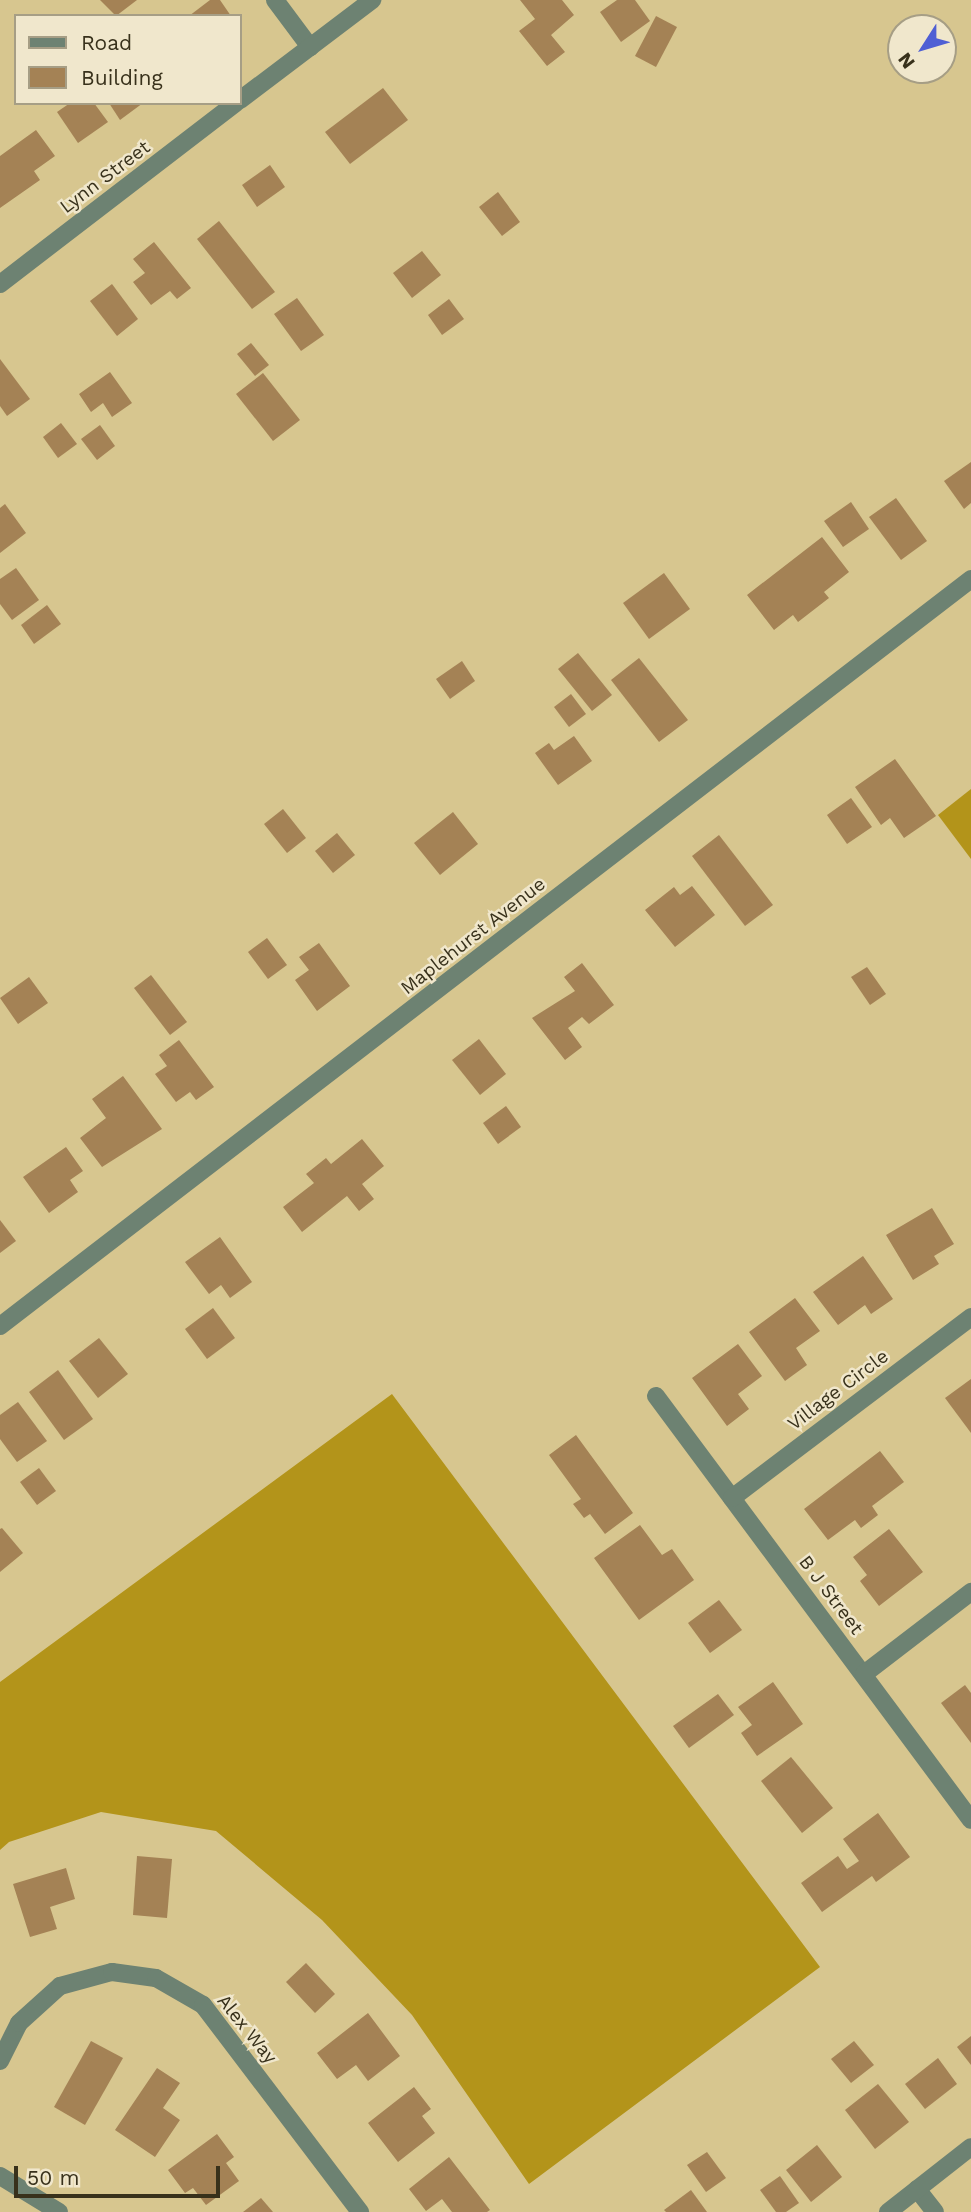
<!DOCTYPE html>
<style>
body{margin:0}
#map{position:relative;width:971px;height:2212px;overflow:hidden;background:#d7c68f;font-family:"Work Sans",sans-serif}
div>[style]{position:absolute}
.forest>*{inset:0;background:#b3941a}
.building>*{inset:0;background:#a48255}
.minor>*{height:18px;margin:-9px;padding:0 9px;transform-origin:9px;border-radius:9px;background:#6d8272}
span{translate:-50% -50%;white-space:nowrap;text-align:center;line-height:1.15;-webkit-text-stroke:5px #f0e7cc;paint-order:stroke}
.street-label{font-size:19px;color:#38311b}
.legend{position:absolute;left:14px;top:14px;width:228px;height:91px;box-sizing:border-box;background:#f0e7cc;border:2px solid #a69e85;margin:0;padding:9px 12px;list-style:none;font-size:21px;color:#38311b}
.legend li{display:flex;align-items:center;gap:14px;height:35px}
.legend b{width:35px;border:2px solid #a69e85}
.north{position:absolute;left:887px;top:14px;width:70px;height:70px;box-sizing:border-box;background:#f0e7cc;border:2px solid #a69e85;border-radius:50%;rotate:233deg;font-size:19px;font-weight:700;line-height:28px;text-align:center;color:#38311b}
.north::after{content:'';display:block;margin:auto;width:24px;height:32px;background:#4f5fd4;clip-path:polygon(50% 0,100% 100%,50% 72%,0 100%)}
.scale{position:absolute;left:14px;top:2166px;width:206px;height:32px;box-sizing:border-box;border:4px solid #38311b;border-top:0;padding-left:9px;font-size:21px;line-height:24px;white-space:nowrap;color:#38311b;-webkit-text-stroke:5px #f0e7cc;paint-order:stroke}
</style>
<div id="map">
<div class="forest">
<i style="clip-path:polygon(971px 789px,971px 859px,938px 815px)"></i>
<i style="clip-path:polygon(392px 1394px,820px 1967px,529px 2184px,412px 2015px,322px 1920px,216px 1831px,101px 1812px,9px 1842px,0 1850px,0 1682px)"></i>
</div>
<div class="building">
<i style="clip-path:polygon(100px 0,137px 0,116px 16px)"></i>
<i style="clip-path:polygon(210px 0,220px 0,231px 16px,189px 16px)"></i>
<i style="clip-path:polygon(520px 0,562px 0,574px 15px,551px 35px,565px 52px,547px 66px,519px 31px,535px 19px)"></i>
<i style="clip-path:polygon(617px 0,635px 0,650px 21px,621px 42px,600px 12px)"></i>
<i style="clip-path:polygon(656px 16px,677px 27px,656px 67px,635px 56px)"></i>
<i style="clip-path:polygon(383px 88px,408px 120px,350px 164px,325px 132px)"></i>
<i style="clip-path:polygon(70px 103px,94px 103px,108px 122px,78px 143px,57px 112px)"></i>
<i style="clip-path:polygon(109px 103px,143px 103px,120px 120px)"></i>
<i style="clip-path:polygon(36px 130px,55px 156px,34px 171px,40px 180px,0 208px,0 156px)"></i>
<i style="clip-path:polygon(270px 165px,285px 187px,257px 207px,242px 185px)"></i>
<i style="clip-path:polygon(498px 192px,520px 222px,502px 236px,479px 207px)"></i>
<i style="clip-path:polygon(219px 221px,275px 292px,252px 309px,197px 239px)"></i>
<i style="clip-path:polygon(154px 242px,191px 288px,177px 299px,170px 291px,151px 305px,133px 282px,145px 273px,133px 259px)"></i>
<i style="clip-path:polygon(422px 251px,441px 275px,412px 298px,393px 273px)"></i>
<i style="clip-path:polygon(112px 284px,138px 319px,117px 336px,90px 301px)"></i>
<i style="clip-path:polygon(297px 298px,324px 335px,301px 351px,274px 314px)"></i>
<i style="clip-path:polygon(449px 299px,464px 319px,442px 335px,428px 315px)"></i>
<i style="clip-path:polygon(251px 343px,269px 365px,255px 376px,237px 354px)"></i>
<i style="clip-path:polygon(0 359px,30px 399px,7px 416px,0 406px)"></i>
<i style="clip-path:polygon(110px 372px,132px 403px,112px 417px,103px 403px,91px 412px,79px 394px)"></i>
<i style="clip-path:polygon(263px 373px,300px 420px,273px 441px,236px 394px)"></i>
<i style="clip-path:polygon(61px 423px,77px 444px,58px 458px,43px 437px)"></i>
<i style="clip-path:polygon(100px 425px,115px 446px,97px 460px,81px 439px)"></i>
<i style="clip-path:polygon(971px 462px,971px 503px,964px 509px,944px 481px)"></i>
<i style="clip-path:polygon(896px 498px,927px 541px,901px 560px,869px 517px)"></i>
<i style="clip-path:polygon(851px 502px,869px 529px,843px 547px,824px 521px)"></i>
<i style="clip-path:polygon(5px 504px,26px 533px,0 553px,0 508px)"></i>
<i style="clip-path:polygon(822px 537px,849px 572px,824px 592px,829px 598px,798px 622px,793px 615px,774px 630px,747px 595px)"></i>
<i style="clip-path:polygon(16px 568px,39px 600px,12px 620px,0 604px,0 579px)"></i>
<i style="clip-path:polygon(664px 573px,690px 609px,649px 639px,623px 603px)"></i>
<i style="clip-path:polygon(47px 605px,61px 624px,34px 644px,21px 625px)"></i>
<i style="clip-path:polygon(578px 653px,612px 695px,592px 711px,558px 669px)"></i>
<i style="clip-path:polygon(639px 658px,688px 720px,659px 742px,611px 680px)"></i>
<i style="clip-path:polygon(462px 661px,475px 681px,450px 699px,436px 679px)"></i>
<i style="clip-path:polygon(571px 694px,586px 714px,569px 727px,554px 707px)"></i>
<i style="clip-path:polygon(574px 736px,592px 761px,558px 785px,535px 753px,549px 743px,554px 750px)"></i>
<i style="clip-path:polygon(895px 759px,936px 816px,904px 838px,890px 818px,881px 825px,855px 787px)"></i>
<i style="clip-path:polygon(851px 798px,872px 827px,847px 844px,827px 815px)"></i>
<i style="clip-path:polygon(283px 809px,306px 838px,287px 853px,264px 824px)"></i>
<i style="clip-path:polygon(453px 812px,478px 844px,440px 875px,414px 843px)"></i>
<i style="clip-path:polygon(337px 833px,355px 855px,333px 873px,315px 851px)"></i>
<i style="clip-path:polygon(719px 835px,773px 905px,745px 926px,692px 856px)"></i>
<i style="clip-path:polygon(692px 886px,715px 915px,675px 947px,645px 910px,674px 887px,680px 895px)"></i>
<i style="clip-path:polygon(267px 938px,287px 965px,268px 979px,248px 952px)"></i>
<i style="clip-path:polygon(319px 943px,350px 986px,317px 1011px,295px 980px,309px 970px,299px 957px)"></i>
<i style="clip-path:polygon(582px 963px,614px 1005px,589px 1024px,582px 1017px,568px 1028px,582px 1047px,565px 1060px,532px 1018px,575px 991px,564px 977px)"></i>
<i style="clip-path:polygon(867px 967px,886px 994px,870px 1005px,851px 977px)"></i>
<i style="clip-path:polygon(151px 975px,187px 1022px,170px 1035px,134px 988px)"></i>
<i style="clip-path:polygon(29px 977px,48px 1003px,18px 1024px,0 998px)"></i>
<i style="clip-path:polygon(479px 1039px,506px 1074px,480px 1095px,452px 1060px)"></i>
<i style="clip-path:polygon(179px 1040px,214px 1087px,196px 1100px,190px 1092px,176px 1102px,155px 1074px,167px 1066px,159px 1055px)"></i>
<i style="clip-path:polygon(123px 1076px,162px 1129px,102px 1167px,80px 1138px,106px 1118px,92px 1099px)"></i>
<i style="clip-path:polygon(506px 1106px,521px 1127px,498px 1144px,483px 1123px)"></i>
<i style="clip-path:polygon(362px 1139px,384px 1166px,362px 1184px,374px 1199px,359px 1211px,347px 1196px,302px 1232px,283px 1207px,314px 1183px,306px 1174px,326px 1158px,331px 1164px)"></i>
<i style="clip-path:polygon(66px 1147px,83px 1171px,70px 1180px,78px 1192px,49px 1213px,23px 1177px)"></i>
<i style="clip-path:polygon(932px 1208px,954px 1244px,934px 1256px,939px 1264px,913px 1280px,886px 1235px)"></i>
<i style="clip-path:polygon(0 1220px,16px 1241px,0 1253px)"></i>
<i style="clip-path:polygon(220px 1237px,252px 1282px,230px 1298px,221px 1285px,209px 1294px,185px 1262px)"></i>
<i style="clip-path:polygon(863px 1256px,893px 1299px,871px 1314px,865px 1305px,838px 1325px,813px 1292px)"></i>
<i style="clip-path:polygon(795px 1298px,820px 1331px,796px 1348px,807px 1365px,785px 1381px,749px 1332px)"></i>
<i style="clip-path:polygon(213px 1308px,235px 1338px,207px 1359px,185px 1329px)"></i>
<i style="clip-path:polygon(99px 1338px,128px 1374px,98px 1398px,69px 1361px)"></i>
<i style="clip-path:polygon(738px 1344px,762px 1376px,738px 1394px,749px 1409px,727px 1426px,692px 1378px)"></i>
<i style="clip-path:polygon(58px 1370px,93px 1419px,64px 1440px,29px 1392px)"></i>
<i style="clip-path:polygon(971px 1379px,971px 1433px,945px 1398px)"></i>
<i style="clip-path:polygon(18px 1402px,47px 1441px,17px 1462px,0 1439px,0 1415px)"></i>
<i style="clip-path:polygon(576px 1435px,633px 1513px,605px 1534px,590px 1514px,584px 1518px,573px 1504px,581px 1499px,549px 1455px)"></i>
<i style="clip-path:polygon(880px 1451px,904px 1482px,872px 1506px,878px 1515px,861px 1528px,855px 1520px,828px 1540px,804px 1509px)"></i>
<i style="clip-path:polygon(39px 1468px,56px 1491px,37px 1505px,20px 1482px)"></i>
<i style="clip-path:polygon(640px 1525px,662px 1555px,672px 1549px,694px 1580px,639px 1620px,594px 1558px)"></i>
<i style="clip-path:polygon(2px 1528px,23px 1553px,0 1572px,0 1529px)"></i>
<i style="clip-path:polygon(889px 1529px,923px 1572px,879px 1606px,860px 1581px,867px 1575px,853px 1557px)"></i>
<i style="clip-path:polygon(719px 1600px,742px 1630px,710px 1653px,688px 1623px)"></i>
<i style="clip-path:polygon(773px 1682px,803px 1724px,757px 1756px,741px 1733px,752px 1725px,738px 1707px)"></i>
<i style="clip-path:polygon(965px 1685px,971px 1693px,971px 1743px,941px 1703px)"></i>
<i style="clip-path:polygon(718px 1694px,734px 1715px,689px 1748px,673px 1726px)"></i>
<i style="clip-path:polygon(791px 1757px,833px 1808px,802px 1833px,761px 1781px)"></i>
<i style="clip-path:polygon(878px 1813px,910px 1857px,876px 1882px,872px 1876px,822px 1912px,801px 1883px,838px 1856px,847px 1869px,859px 1861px,843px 1839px)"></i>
<i style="clip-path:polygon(137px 1856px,172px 1859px,167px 1918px,133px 1915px)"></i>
<i style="clip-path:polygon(66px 1868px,75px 1899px,50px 1907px,57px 1929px,30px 1937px,13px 1884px)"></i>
<i style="clip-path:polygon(306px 1963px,335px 1994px,315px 2013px,286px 1982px)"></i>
<i style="clip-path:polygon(368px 2013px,400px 2056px,368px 2081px,356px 2065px,337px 2079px,317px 2053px)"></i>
<i style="clip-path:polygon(971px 2036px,971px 2065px,957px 2047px)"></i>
<i style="clip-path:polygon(91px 2041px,123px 2058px,85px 2125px,54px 2107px)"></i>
<i style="clip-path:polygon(854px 2041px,874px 2065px,851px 2083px,831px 2059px)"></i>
<i style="clip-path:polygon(938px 2058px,957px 2084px,925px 2109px,905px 2084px)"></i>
<i style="clip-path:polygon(157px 2068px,180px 2083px,163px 2108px,180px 2120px,155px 2157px,115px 2130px)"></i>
<i style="clip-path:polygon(878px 2084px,909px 2122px,875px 2149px,845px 2110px)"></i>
<i style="clip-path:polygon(414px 2087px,431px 2109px,422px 2116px,435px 2133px,398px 2162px,368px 2123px)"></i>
<i style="clip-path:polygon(217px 2134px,234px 2157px,226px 2163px,239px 2181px,206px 2205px,193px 2188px,185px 2193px,168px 2170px)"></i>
<i style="clip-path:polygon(817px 2145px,842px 2177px,811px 2202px,786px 2170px)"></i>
<i style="clip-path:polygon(707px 2152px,726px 2178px,706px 2192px,687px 2165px)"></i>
<i style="clip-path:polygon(449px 2157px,490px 2210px,487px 2212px,452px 2212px,442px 2199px,426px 2211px,409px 2189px)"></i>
<i style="clip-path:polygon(780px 2176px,799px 2203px,786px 2212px,776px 2212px,760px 2190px)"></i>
<i style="clip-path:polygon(691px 2190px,707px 2212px,666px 2212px,664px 2210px)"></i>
<i style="clip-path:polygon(261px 2198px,273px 2212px,243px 2212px)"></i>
</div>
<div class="minor">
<i style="left:275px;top:0;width:59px;rotate:53.3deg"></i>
<i style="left:240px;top:100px;width:166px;rotate:-37.1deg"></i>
<i style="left:0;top:284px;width:297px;rotate:-37.5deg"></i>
<i style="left:0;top:1326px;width:1225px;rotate:-37.57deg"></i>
<i style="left:656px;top:1396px;width:528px;rotate:53.39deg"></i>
<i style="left:732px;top:1498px;width:300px;rotate:-37.1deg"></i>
<i style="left:864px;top:1674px;width:135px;rotate:-37.5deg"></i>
<i style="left:0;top:2061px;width:42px;rotate:-63.4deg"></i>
<i style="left:19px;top:2023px;width:55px;rotate:-42.1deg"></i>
<i style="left:60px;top:1986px;width:54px;rotate:-15.1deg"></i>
<i style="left:112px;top:1972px;width:44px;rotate:7.8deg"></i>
<i style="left:156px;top:1978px;width:54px;rotate:29.9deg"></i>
<i style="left:203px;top:2005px;width:260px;rotate:52.8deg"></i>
<i style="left:0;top:2176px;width:69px;rotate:31.4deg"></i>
<i style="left:917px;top:2189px;width:29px;rotate:52deg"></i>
<i style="left:888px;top:2212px;width:105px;rotate:-38.1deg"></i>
</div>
<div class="street-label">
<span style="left:105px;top:177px;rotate:-37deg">Lynn Street</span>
<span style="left:473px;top:936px;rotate:-38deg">Maplehurst Avenue</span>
<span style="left:838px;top:1390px;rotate:-37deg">Village Circle</span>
<span style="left:831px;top:1595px;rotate:53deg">B J Street</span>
<span style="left:247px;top:2029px;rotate:51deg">Alex Way</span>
</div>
<ul class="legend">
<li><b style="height:9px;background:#6d8272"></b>Road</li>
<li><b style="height:19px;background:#a48255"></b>Building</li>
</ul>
<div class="north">N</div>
<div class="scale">50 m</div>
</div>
